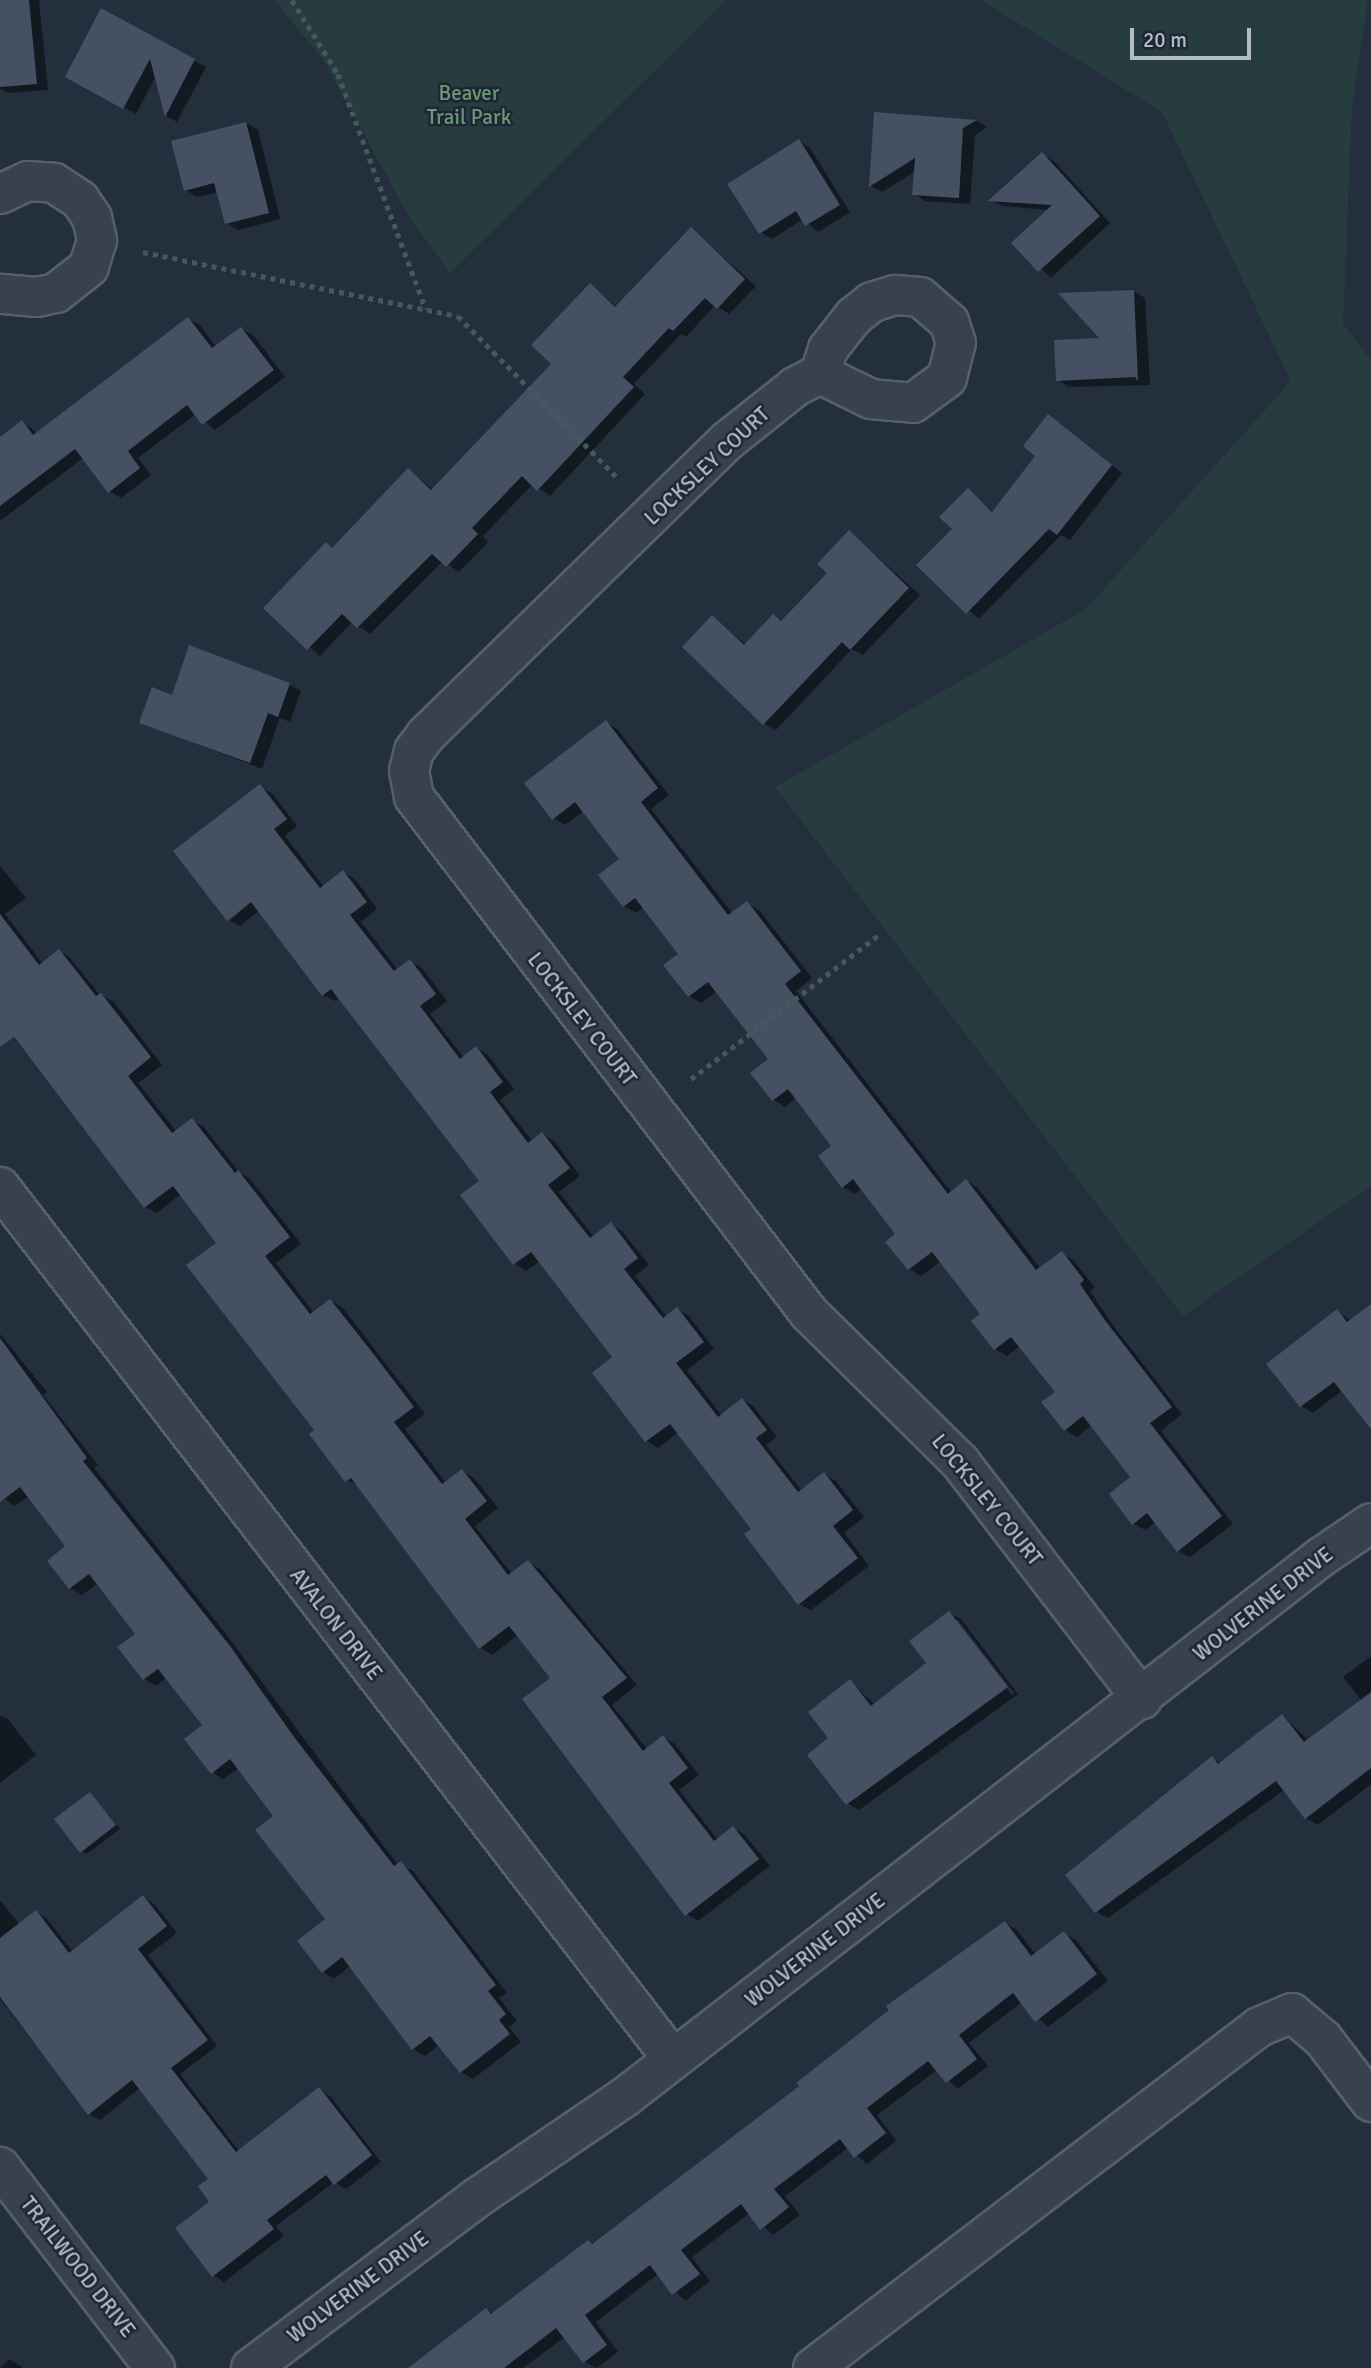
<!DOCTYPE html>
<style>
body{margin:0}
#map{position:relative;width:1371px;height:2368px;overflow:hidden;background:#242f3e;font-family:Signika,sans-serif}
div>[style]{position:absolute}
.green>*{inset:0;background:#263c3f}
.shadow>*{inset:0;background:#0007}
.building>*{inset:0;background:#455162}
.path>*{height:4.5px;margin-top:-2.25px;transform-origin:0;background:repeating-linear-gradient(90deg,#44595c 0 5px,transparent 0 10px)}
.roads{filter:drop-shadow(2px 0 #565f6c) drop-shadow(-2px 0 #565f6c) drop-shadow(0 2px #565f6c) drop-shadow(0 -2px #565f6c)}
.minor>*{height:38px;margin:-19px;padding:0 19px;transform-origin:19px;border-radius:19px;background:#38414e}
span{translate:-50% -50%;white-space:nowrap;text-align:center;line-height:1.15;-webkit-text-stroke:5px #1d2633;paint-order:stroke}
.park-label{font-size:21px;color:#6b9a76}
.street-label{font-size:21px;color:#b4bcc9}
.scale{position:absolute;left:1130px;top:28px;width:121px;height:32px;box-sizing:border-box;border:4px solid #b4bcc9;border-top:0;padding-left:9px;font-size:21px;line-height:24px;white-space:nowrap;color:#b4bcc9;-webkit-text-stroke:5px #1d2633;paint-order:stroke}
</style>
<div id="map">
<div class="green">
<i style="clip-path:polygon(274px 0,726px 0,450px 273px,408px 215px,323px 59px)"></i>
<i style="clip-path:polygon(981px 0,1368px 0,1352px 105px,1343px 324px,1371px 360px,1371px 1186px,1183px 1316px,775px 787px,1086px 609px,1291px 381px,1162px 112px)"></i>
</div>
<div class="shadow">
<i style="clip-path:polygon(0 0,39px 0,48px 90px,8px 93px,0 89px)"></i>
<i style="clip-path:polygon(102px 11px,206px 67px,177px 122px,166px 116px,156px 76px,136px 114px,67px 76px)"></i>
<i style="clip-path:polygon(876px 114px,977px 121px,987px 127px,975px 135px,970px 204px,925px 201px,914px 194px,916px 171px,882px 192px,871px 186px)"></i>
<i style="clip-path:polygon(246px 123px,258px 130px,280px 219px,238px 230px,226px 223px,218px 192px,197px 197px,186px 190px)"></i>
<i style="clip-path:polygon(799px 141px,810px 148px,850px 212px,818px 232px,803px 219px,772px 239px,760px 232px)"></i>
<i style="clip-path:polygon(1042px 154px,1054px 161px,1110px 223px,1051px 278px,1013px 243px,1049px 210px,1002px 206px,991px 200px)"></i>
<i style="clip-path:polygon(691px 229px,756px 286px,729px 314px,715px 305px,686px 337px,681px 334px,634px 384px,645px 394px,550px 496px,533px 484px,483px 536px,488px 542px,459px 572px,443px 561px,370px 634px,352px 622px,320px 656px,265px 608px,326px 544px,334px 549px,409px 470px,434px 490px,553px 364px,590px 285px,617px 307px)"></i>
<i style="clip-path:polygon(1133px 291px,1145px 298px,1150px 385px,1069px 387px,1058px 380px,1103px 340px)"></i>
<i style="clip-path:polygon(188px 319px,200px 325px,216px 347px,241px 329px,253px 335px,285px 377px,215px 430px,196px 414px,138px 458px,151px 475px,121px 498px,109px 491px,83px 458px,0 521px,0 439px,22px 422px,37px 433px)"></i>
<i style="clip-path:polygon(1048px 417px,1122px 473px,1070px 540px,1061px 535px,979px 619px,918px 565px,954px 529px,968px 490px,994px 512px,1038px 456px)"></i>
<i style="clip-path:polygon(850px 532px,920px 595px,863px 655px,852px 649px,776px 730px,764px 724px,713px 618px,746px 645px,774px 616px,783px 621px,829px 573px)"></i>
<i style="clip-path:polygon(289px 684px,301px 691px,290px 722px,280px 718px,262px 769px,141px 722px,173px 697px)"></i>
<i style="clip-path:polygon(606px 722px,617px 729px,669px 795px,651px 809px,733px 914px,747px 903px,759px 910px,812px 978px,796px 991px,952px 1193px,967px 1181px,978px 1188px,1041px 1269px,1062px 1253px,1073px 1260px,1095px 1287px,1090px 1291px,1115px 1328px,1182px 1414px,1161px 1431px,1233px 1524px,1190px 1557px,1178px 1551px,1156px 1522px,1145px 1530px,1134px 1524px,1133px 1477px,1092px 1425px,1077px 1437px,1065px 1430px,1057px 1392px,1020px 1346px,1007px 1356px,995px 1349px,982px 1314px,941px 1261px,921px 1276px,909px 1269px,898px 1234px,862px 1188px,855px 1194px,843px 1187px,834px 1146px,796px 1098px,785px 1107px,774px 1100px,770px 1060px,717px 991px,701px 1003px,689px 996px,680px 954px,644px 907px,636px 913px,624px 906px,601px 876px,622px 859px,584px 811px,565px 825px,553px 818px)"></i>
<i style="clip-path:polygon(260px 787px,272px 793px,297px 826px,285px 836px,324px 887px,343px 872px,355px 879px,377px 909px,361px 922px,398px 970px,410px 961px,422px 968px,447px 1001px,430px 1014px,464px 1058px,476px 1048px,488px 1055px,514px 1089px,500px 1100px,533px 1142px,542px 1134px,554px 1141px,580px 1176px,559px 1192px,594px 1237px,611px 1225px,622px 1231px,649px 1265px,635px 1276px,667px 1317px,677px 1309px,689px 1316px,714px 1349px,687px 1370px,722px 1416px,743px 1400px,754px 1407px,777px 1437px,766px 1445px,802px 1491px,824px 1474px,836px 1481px,864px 1517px,844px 1533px,869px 1566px,811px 1610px,799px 1604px,753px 1529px,679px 1432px,658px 1448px,647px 1441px,595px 1373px,615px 1357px,540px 1261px,526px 1271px,515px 1264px,462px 1196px,482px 1181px,340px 998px,335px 1001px,323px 995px,259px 911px,240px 926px,230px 921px,257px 896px,228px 919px)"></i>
<i style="clip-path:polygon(0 866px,26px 898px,5px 914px,43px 964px,59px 951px,70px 958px,100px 995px,113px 1001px,162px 1065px,138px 1083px,177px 1132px,192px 1120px,204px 1127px,240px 1173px,250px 1179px,301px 1244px,276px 1263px,314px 1313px,330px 1301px,342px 1307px,383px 1360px,425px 1414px,405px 1429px,446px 1483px,462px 1471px,474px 1478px,498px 1508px,475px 1526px,512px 1574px,528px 1562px,540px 1569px,637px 1685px,612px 1705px,647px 1749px,663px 1737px,675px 1744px,699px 1775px,679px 1790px,718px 1840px,734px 1828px,745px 1835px,770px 1866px,698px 1921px,687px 1914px,552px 1678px,518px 1635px,492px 1655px,481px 1648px,359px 1486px,347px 1480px,218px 1243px,181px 1194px,157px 1213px,145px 1207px,0 1020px)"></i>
<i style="clip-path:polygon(1371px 1306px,1371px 1419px,1343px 1390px,1313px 1413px,1301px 1406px,1337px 1311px,1351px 1321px)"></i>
<i style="clip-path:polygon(0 1334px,47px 1392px,43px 1395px,98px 1465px,94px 1468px,226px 1634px,398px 1865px,412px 1870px,507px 1993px,499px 1998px,517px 2021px,509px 2027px,521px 2042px,473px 2079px,461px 2072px,439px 2045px,425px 2056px,413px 2049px,350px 1966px,334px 1979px,323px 1972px,327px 1920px,276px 1816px,239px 1768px,223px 1779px,212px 1772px,204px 1725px,167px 1677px,156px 1686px,144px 1679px,137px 1634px,98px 1583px,82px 1595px,70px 1588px,49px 1561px,68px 1547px,29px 1496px,15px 1506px,0 1496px)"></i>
<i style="clip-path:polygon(evenodd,949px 1613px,961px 1619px,1018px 1694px,859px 1810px,847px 1803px,831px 1738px,850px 1681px,875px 1705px,928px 1664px,949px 1613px,954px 1620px,958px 1620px,1014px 1693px,1012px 1695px,954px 1620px)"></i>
<i style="clip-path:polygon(1371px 1656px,1371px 1784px,1318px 1825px,1306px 1818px,1284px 1790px,1108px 1918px,1096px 1912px,1212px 1758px,1222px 1764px,1283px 1716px,1309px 1741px,1362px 1701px,1343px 1677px)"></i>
<i style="clip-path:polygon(0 1716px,7px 1718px,36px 1755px,0 1783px)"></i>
<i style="clip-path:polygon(90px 1794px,120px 1829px,87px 1854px,81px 1851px)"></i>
<i style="clip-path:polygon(144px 1897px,154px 1904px,177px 1933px,148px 1955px,217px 2046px,180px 2074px,239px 2151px,319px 2090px,330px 2096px,381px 2162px,346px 2189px,334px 2182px,276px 2226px,284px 2236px,224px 2282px,213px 2275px,210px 2179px,140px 2088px,100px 2120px,89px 2114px,0 1999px,0 1900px,20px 1925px,36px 1912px,47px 1919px,73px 1952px)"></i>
<i style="clip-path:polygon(1005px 1923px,1017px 1930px,1036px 1955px,1064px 1933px,1076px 1940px,1108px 1981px,1048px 2027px,1022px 2002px,969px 2043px,988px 2066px,958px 2089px,937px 2070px,877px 2115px,896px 2141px,867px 2164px,848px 2148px,785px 2196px,800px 2215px,773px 2235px,750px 2213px,692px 2257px,710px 2281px,685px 2301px,658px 2274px,596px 2322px,618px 2352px,597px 2368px,585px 2362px,565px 2337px,523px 2368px,413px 2368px,486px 2310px,494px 2314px,678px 2181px)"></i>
<i style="clip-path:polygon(9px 2359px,21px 2366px,22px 2368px,0 2368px)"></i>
</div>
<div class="building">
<i style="clip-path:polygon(0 0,29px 0,37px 84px,0 87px)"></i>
<i style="clip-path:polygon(101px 8px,195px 59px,165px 117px,150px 59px,123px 109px,65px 77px)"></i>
<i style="clip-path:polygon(874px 112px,977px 120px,963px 128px,959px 198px,912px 195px,915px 158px,869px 187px)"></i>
<i style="clip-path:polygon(246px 122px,269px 213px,225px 224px,214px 183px,184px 191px,171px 141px)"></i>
<i style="clip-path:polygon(799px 139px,840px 205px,805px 226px,796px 211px,759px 234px,727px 184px)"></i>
<i style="clip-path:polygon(1042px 152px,1100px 216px,1038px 272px,1011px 243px,1052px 205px,988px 201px)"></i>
<i style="clip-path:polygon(691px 227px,745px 279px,717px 309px,705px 298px,673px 331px,669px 328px,623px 377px,634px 387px,537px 491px,522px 476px,472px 528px,478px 534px,446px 567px,432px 554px,357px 628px,342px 614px,307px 650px,263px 608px,326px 542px,332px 548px,408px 468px,431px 490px,551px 364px,531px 345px,590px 283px,615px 307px)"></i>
<i style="clip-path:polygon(1134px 290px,1138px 381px,1135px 377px,1056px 381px,1054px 340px,1099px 338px,1058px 293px)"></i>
<i style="clip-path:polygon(188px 317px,212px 348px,241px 327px,274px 370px,202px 425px,187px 405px,128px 451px,140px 468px,108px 493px,75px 449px,0 506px,0 437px,22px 420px,33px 435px)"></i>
<i style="clip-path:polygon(1048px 414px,1112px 465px,1057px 535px,1049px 529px,966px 614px,916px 565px,952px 529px,939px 517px,968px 488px,992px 512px,1035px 456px,1023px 446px)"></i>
<i style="clip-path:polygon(849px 530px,909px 588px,850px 650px,842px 642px,763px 725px,682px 647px,712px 615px,744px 645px,773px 614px,781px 621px,827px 573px,817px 564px)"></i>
<i style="clip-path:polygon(189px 645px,290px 683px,278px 717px,268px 713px,250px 763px,139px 723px,152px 687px,172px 695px)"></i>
<i style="clip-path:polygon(606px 720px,658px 788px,641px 802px,728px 915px,747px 901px,801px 971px,785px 984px,948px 1194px,966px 1179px,1036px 1270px,1062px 1251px,1084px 1280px,1080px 1284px,1104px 1319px,1172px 1407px,1150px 1423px,1222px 1516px,1177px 1552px,1147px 1513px,1132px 1525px,1109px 1494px,1130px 1477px,1083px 1416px,1064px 1431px,1041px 1402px,1055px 1392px,1011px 1337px,994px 1350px,971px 1321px,980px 1314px,932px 1252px,908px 1270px,885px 1242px,895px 1234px,853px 1179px,842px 1188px,818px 1156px,831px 1146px,788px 1089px,772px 1101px,750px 1073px,768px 1059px,708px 982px,688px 997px,663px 965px,678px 954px,635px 898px,623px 907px,598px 875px,619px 859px,575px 802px,552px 820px,524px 783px)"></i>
<i style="clip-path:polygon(260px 784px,287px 819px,274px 829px,320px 888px,343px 870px,367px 902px,350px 915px,394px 971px,410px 959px,436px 994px,420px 1006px,460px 1059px,476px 1046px,503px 1082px,490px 1092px,528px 1143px,542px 1132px,570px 1168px,548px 1185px,590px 1238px,611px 1222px,638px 1258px,624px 1269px,663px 1318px,677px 1307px,704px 1342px,676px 1363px,718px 1417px,742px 1398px,767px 1430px,756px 1438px,798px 1492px,824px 1472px,853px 1510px,833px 1526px,858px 1558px,798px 1605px,744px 1534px,751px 1529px,670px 1424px,645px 1442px,619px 1408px,592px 1373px,612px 1357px,531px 1252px,513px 1265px,460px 1195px,479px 1181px,331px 989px,322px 996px,251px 902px,227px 921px,173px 851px)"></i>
<i style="clip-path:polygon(0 914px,39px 965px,59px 949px,96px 996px,101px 993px,151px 1057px,128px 1076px,172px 1133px,192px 1118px,235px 1173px,238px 1170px,290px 1237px,265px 1256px,310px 1314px,330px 1299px,372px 1352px,414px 1407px,394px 1422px,442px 1484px,462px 1469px,487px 1501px,465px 1519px,508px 1575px,528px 1560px,627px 1678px,602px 1697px,643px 1751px,663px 1735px,688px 1768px,669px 1783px,714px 1841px,733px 1826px,759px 1859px,685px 1916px,522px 1699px,550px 1678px,509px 1626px,479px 1649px,351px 1478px,345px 1482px,309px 1434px,314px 1430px,186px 1265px,216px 1243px,173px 1186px,144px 1208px,14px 1037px,0 1047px)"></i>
<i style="clip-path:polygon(1371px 1304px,1371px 1429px,1334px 1382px,1300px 1407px,1266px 1364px,1337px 1309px,1347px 1322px)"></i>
<i style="clip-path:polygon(0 1338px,87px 1458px,83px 1461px,230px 1646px,294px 1737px,394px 1866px,401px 1861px,496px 1985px,488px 1991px,506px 2014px,499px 2020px,510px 2034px,460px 2073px,430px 2036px,412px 2050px,342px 1957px,322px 1973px,297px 1941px,325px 1919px,255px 1830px,273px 1816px,230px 1759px,211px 1774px,184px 1739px,202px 1725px,158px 1669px,143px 1680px,117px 1647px,135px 1634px,89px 1574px,69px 1589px,47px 1561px,65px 1546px,20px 1487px,0 1502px)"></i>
<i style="clip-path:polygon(949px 1611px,1008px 1687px,846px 1805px,807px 1755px,828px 1738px,808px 1712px,850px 1679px,871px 1706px,926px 1663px,909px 1641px)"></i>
<i style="clip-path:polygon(1371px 1692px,1371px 1768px,1305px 1819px,1276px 1781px,1095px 1913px,1065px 1875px,1212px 1756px,1218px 1764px,1282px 1714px,1304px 1742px)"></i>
<i style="clip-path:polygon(90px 1792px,116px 1825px,80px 1853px,54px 1819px)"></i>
<i style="clip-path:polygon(143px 1895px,167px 1926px,138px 1949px,208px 2040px,171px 2068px,236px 2152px,319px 2087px,372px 2155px,334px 2185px,326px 2175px,267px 2220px,274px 2229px,212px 2277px,175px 2228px,209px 2202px,198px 2186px,208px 2179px,132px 2080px,88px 2115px,0 1997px,0 1938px,36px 1910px,69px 1953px)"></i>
<i style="clip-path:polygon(1005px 1921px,1031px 1956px,1064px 1931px,1097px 1974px,1035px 2022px,1013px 1993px,959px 2035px,977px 2059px,946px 2083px,928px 2061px,867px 2108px,886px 2133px,854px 2158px,840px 2139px,774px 2189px,789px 2207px,760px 2230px,741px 2204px,681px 2250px,700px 2274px,672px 2295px,650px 2265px,585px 2315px,607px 2345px,583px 2363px,556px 2328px,504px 2368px,408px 2368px,486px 2308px,491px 2314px,588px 2240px,592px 2244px,799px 2086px,796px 2083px,889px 2010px,886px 2006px)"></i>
</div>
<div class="path">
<i style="left:292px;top:0;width:87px;rotate:58.1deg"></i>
<i style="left:338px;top:74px;width:251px;rotate:69.5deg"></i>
<i style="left:143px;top:252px;width:321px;rotate:11.5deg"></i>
<i style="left:458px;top:316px;width:229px;rotate:45.4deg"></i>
<i style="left:691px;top:1079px;width:238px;rotate:-37.5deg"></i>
</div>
<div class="roads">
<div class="minor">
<i style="left:0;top:194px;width:31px;rotate:-25deg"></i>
<i style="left:28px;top:181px;width:26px;rotate:4deg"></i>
<i style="left:54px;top:183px;width:31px;rotate:33deg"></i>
<i style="left:80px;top:200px;width:22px;rotate:56deg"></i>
<i style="left:92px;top:218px;width:23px;rotate:77deg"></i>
<i style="left:97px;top:240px;width:28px;rotate:107deg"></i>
<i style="left:89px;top:267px;width:42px;rotate:141.8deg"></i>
<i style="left:56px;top:293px;width:19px;rotate:168deg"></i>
<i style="left:37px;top:297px;width:37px;rotate:-175deg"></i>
<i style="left:820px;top:374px;width:57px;rotate:26.1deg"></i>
<i style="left:871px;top:399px;width:42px;rotate:5.4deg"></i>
<i style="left:913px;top:403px;width:42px;rotate:-36.3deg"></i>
<i style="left:947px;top:378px;width:36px;rotate:-76deg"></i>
<i style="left:956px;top:343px;width:22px;rotate:-108deg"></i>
<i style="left:949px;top:322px;width:38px;rotate:-139deg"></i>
<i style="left:920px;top:297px;width:25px;rotate:-175deg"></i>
<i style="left:895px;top:295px;width:24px;rotate:163deg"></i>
<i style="left:872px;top:302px;width:23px;rotate:142deg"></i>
<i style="left:854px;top:316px;width:42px;rotate:128.2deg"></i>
<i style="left:828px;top:349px;width:26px;rotate:108deg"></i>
<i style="left:820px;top:374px;width:28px;rotate:153deg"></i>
<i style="left:795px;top:387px;width:87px;rotate:141.5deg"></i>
<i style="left:727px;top:441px;width:421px;rotate:135.7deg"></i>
<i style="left:426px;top:735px;width:20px;rotate:127deg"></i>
<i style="left:414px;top:751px;width:21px;rotate:104deg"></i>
<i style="left:409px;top:771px;width:26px;rotate:79deg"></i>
<i style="left:414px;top:797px;width:650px;rotate:52.57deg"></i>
<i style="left:809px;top:1313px;width:212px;rotate:44.6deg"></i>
<i style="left:960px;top:1462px;width:299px;rotate:52.5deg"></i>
<i style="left:0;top:1187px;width:1102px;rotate:52.34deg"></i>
<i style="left:0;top:2167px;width:254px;rotate:52.4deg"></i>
<i style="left:251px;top:2368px;width:281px;rotate:-37deg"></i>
<i style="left:475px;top:2199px;width:181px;rotate:-34.2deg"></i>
<i style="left:625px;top:2097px;width:881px;rotate:-37.81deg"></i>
<i style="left:1321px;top:1557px;width:60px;rotate:-34.2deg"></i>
<i style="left:813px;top:2368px;width:561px;rotate:-37.4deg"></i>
<i style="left:1259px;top:2027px;width:36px;rotate:-23deg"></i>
<i style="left:1292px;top:2013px;width:40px;rotate:40deg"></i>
<i style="left:1323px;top:2039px;width:79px;rotate:52.7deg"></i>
</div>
</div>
<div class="park-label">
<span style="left:469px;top:105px">Beaver<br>Trail Park</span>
</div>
<div class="street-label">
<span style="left:707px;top:466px;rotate:-43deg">LOCKSLEY COURT</span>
<span style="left:582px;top:1019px;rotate:52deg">LOCKSLEY COURT</span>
<span style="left:987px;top:1500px;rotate:51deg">LOCKSLEY COURT</span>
<span style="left:1263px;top:1604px;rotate:-38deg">WOLVERINE DRIVE</span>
<span style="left:336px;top:1624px;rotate:52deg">AVALON DRIVE</span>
<span style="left:815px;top:1950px;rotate:-38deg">WOLVERINE DRIVE</span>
<span style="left:78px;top:2267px;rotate:52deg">TRAILWOOD DRIVE</span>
<span style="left:358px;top:2287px;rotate:-37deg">WOLVERINE DRIVE</span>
</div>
<div class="scale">20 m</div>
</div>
